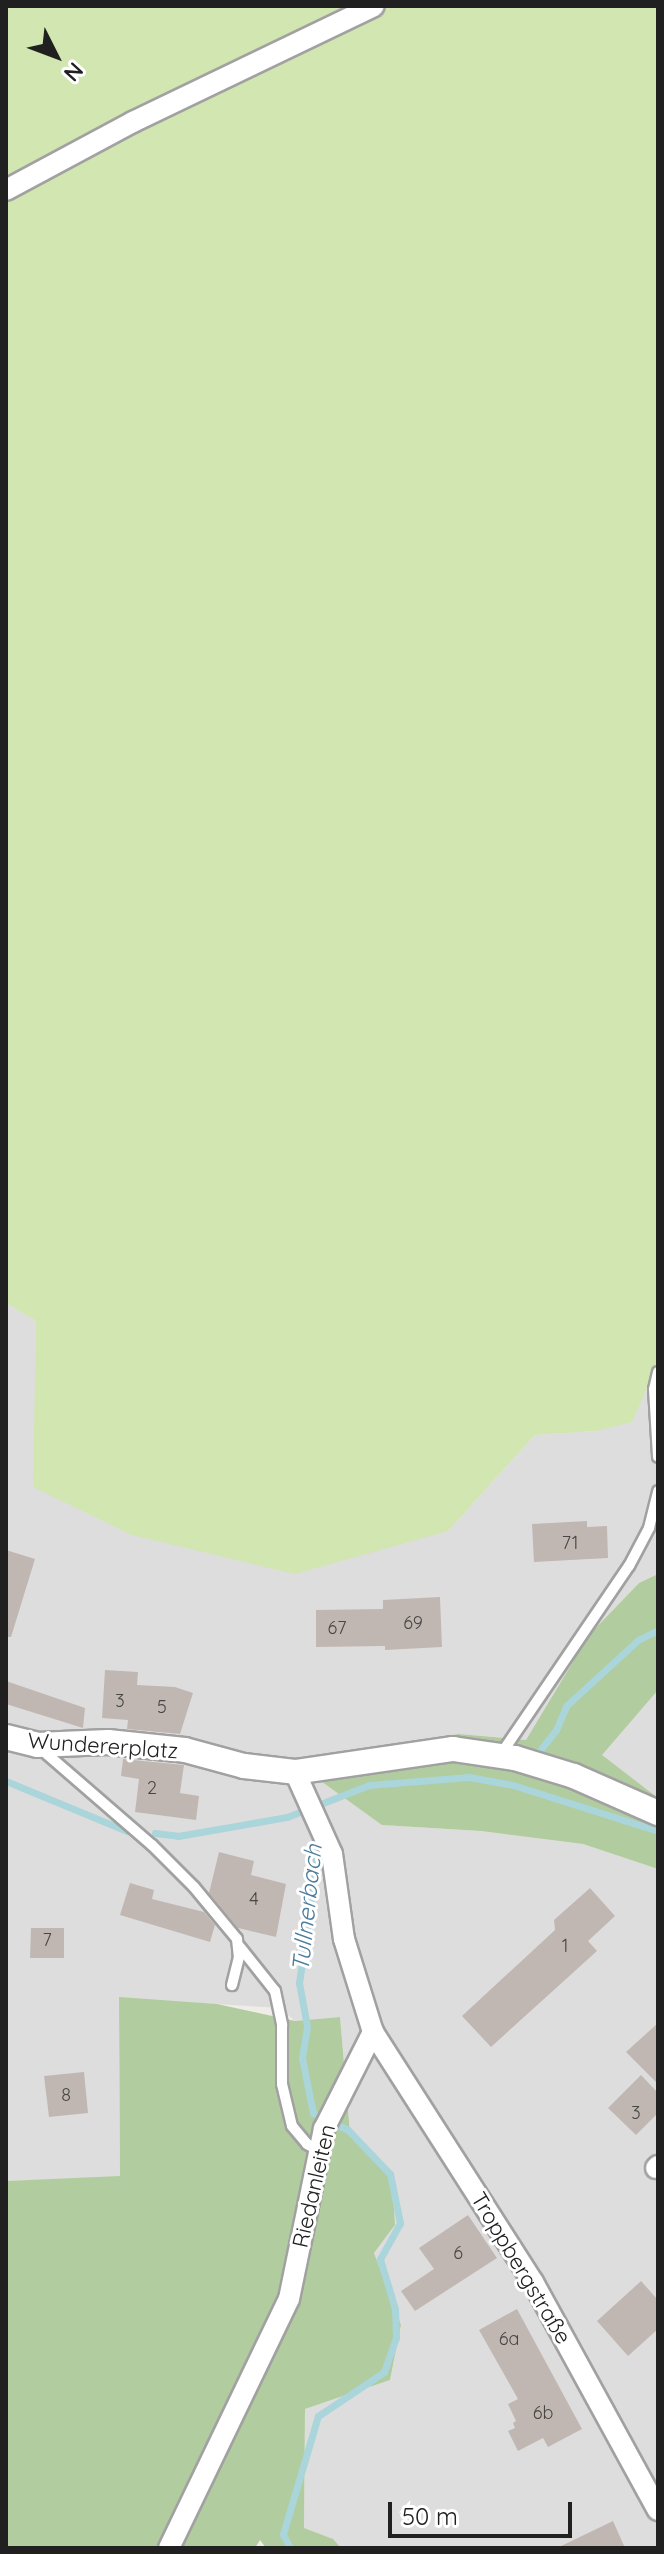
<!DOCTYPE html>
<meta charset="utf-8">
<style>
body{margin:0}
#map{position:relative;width:664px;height:2554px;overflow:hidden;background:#f0ece7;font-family:Quicksand,sans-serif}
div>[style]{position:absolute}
.residential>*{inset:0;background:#dedddd}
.grass>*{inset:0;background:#d1e6b0}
.forest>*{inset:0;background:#b1cc9e}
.stream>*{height:7px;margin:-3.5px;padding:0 3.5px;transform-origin:3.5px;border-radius:3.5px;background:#aad5da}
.building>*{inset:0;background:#c0b7b3}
.roads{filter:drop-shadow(2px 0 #a1a1a1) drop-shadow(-2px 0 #a1a1a1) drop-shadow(0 2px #a1a1a1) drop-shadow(0 -2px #a1a1a1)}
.service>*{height:10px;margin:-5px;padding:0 5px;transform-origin:5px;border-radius:5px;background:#fff}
.minor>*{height:20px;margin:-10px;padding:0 10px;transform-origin:10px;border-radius:10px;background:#fff}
.tertiary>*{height:24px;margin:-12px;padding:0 12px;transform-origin:12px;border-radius:12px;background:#fff}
span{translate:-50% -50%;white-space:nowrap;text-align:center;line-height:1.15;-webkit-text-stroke:6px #fff;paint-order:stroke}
.number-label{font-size:18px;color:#484645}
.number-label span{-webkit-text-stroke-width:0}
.street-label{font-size:22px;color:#202020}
.water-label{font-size:24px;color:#4b7c9b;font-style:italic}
.frame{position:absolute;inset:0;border:8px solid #202020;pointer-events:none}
.north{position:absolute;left:16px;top:16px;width:80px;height:80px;-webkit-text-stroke:6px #fff;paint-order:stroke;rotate:132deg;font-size:22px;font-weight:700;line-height:32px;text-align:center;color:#202020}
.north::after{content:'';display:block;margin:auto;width:28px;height:36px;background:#202020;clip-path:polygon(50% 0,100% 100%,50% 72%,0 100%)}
.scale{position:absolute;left:388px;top:2502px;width:184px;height:36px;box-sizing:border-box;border:4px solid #202020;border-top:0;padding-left:10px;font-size:24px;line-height:28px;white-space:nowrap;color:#202020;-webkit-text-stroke:6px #fff;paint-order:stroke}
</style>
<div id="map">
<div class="residential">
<i style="clip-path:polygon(6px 1303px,36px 1321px,34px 1487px,448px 1531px,535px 1435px,596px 1431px,658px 1363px,658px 1574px,639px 1583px,589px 1635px,526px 1740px,459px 1734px,382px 1825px,481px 1831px,583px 1844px,658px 1869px,658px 2548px,341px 2548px,332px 2539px,304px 2528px,305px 2409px,390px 2380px,401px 2325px,374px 2253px,395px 2225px,392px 2177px,350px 2133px,340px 2017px,295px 2021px,280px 2008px,119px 1998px,120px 2177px,6px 2181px)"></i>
<i style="clip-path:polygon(658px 1690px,658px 1798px,601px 1755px)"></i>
</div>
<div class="grass">
<i style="clip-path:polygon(6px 6px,658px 6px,658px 1363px,632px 1422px,596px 1431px,535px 1435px,448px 1531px,295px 1574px,132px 1535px,33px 1487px,36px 1321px,6px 1303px)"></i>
</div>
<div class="forest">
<i style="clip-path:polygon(658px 1574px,658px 1690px,602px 1755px,658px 1798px,658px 1869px,583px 1844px,481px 1831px,382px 1825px,293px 1761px,459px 1734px,526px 1740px,589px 1635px,639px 1583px)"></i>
<i style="clip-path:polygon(119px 1997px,217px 2004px,295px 2021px,340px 2017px,350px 2133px,392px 2176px,395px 2225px,374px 2253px,401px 2325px,390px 2380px,305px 2409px,304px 2528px,333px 2539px,341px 2548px,266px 2548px,260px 2540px,255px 2548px,6px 2548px,6px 2181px,120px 2176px)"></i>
</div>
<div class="stream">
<i style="left:534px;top:1758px;width:36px;rotate:-52deg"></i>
<i style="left:556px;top:1730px;width:26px;rotate:-67deg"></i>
<i style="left:566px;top:1706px;width:98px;rotate:-42.5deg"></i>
<i style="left:638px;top:1640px;width:22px;rotate:-27deg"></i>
<i style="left:6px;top:1781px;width:131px;rotate:22.5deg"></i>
<i style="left:155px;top:1833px;width:23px;rotate:7deg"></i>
<i style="left:178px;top:1836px;width:111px;rotate:-9.9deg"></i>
<i style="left:287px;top:1817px;width:88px;rotate:-21.3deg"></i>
<i style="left:369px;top:1785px;width:100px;rotate:-4.6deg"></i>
<i style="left:469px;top:1777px;width:45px;rotate:10.3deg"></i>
<i style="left:513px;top:1785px;width:152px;rotate:17.6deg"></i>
<i style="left:290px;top:2548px;width:16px;rotate:-117deg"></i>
<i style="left:283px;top:2534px;width:123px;rotate:-73.5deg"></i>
<i style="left:318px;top:2416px;width:79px;rotate:-33.7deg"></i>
<i style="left:384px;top:2372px;width:37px;rotate:-71deg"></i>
<i style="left:396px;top:2337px;width:28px;rotate:-92deg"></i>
<i style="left:395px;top:2309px;width:52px;rotate:-106.7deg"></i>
<i style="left:380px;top:2259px;width:41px;rotate:-60.9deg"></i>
<i style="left:400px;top:2223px;width:50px;rotate:-101.5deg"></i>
<i style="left:390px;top:2174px;width:61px;rotate:-133.7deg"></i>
<i style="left:348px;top:2130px;width:39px;rotate:-154deg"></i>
<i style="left:313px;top:2113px;width:56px;rotate:-101.3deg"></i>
<i style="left:302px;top:2058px;width:32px;rotate:-81deg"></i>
<i style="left:307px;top:2026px;width:44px;rotate:-100.5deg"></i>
<i style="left:299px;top:1983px;width:117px;rotate:-81.7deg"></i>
<i style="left:316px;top:1867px;width:34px;rotate:-92deg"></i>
</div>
<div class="building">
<i style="clip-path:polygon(587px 1521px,587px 1527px,607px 1526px,608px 1558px,534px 1562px,532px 1524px)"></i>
<i style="clip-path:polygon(6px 1550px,35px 1559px,11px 1637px,6px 1637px)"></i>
<i style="clip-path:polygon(440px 1597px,442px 1647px,385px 1650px,385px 1646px,316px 1647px,316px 1610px,383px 1609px,383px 1600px)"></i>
<i style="clip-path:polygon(105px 1670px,138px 1672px,137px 1685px,175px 1687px,193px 1693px,180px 1734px,127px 1729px,128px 1720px,102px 1718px)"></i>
<i style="clip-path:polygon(6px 1681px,85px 1708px,83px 1728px,6px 1704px)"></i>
<i style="clip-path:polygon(123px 1759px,184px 1765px,180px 1793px,199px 1796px,196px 1820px,135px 1812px,139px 1779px,121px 1776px)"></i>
<i style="clip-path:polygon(219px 1852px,254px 1861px,251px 1875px,286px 1884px,276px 1937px,238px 1928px,209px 1893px)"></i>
<i style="clip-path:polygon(130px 1883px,154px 1890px,152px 1899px,204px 1912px,215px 1925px,210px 1942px,120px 1915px)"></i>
<i style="clip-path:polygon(590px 1888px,615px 1916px,588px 1941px,597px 1951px,491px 2047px,462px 2016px,555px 1930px,554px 1920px)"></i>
<i style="clip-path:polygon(31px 1928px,64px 1928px,64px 1958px,30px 1958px)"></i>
<i style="clip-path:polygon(658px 2023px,658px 2084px,626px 2052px)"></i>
<i style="clip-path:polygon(84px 2072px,88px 2113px,49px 2117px,44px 2076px)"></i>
<i style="clip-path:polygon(641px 2075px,658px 2093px,658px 2113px,636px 2135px,608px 2108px)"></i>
<i style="clip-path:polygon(468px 2215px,497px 2258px,415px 2311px,401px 2291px,434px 2269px,419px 2248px)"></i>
<i style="clip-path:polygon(641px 2281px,658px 2300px,658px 2329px,628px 2356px,597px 2321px)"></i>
<i style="clip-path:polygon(517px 2309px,582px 2429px,548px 2447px,543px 2438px,518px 2451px,508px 2431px,515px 2428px,513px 2423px,516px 2421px,508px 2404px,518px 2399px,479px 2330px)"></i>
<i style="clip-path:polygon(613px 2521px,625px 2548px,557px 2548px)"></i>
</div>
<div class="roads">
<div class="service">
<i style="left:658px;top:1372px;width:17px;rotate:103deg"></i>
<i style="left:654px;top:1389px;width:68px;rotate:86.6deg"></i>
<i style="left:41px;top:1749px;width:147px;rotate:40.9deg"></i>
<i style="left:152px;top:1845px;width:59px;rotate:45deg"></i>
<i style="left:194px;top:1887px;width:67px;rotate:50.4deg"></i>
<i style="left:237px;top:1939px;width:18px;rotate:84deg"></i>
<i style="left:239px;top:1957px;width:29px;rotate:104deg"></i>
<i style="left:501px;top:1754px;width:227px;rotate:-55.8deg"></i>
<i style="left:629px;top:1566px;width:43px;rotate:-62.2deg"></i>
<i style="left:649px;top:1528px;width:38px;rotate:-76deg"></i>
<i style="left:240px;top:1947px;width:56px;rotate:51.5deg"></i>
<i style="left:275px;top:1991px;width:35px;rotate:78deg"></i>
<i style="left:282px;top:2025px;width:59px;rotate:90deg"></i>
<i style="left:282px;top:2084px;width:43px;rotate:76.6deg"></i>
<i style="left:292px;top:2126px;width:23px;rotate:50deg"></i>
<i style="left:307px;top:2144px;width:15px;rotate:28deg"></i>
</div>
<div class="minor">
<i style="left:6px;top:190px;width:144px;rotate:-28.2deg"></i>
<i style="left:133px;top:122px;width:267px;rotate:-25.7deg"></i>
<i style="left:295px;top:1772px;width:90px;rotate:65.7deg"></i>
<i style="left:332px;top:1854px;width:86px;rotate:82deg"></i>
<i style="left:344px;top:1939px;width:97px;rotate:72.7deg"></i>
<i style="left:373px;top:2032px;width:297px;rotate:57.4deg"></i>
<i style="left:533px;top:2282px;width:260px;rotate:61.3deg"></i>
<i style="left:656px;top:2168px;width:3px;rotate:-45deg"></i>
<i style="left:169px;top:2548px;width:276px;rotate:-64.3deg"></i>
<i style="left:289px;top:2299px;width:174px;rotate:-78.4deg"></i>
<i style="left:324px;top:2129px;width:109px;rotate:-63.2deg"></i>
</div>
<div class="tertiary">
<i style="left:6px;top:1737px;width:32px;rotate:14deg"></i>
<i style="left:37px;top:1745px;width:71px;rotate:-2.4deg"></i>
<i style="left:108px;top:1742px;width:77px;rotate:5.9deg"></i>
<i style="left:185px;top:1750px;width:61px;rotate:15.2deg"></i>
<i style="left:244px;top:1766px;width:51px;rotate:6.7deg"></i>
<i style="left:295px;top:1772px;width:160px;rotate:-8.3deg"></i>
<i style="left:453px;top:1749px;width:63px;rotate:8.3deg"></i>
<i style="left:515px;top:1758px;width:62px;rotate:17deg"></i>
<i style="left:574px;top:1776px;width:92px;rotate:23.8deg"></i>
</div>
</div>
<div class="number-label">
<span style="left:570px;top:1543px">71</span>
<span style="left:413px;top:1623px">69</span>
<span style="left:337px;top:1628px">67</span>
<span style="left:120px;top:1701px">3</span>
<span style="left:162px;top:1707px">5</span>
<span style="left:152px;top:1788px">2</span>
<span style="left:254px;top:1899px">4</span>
<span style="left:47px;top:1940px">7</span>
<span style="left:565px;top:1946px">1</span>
<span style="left:66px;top:2095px">8</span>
<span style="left:636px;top:2113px">3</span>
<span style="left:458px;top:2253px">6</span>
<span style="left:509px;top:2339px">6a</span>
<span style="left:543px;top:2413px">6b</span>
</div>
<div class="street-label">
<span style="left:103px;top:1746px;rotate:4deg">Wundererplatz</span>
<span style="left:314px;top:2186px;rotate:-77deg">Riedanleiten</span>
<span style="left:521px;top:2268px;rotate:59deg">Troppbergstraße</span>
</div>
<div class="water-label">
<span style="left:307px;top:1908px;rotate:-84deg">Tullnerbach</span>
</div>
<div class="frame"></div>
<div class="north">N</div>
<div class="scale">50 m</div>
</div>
